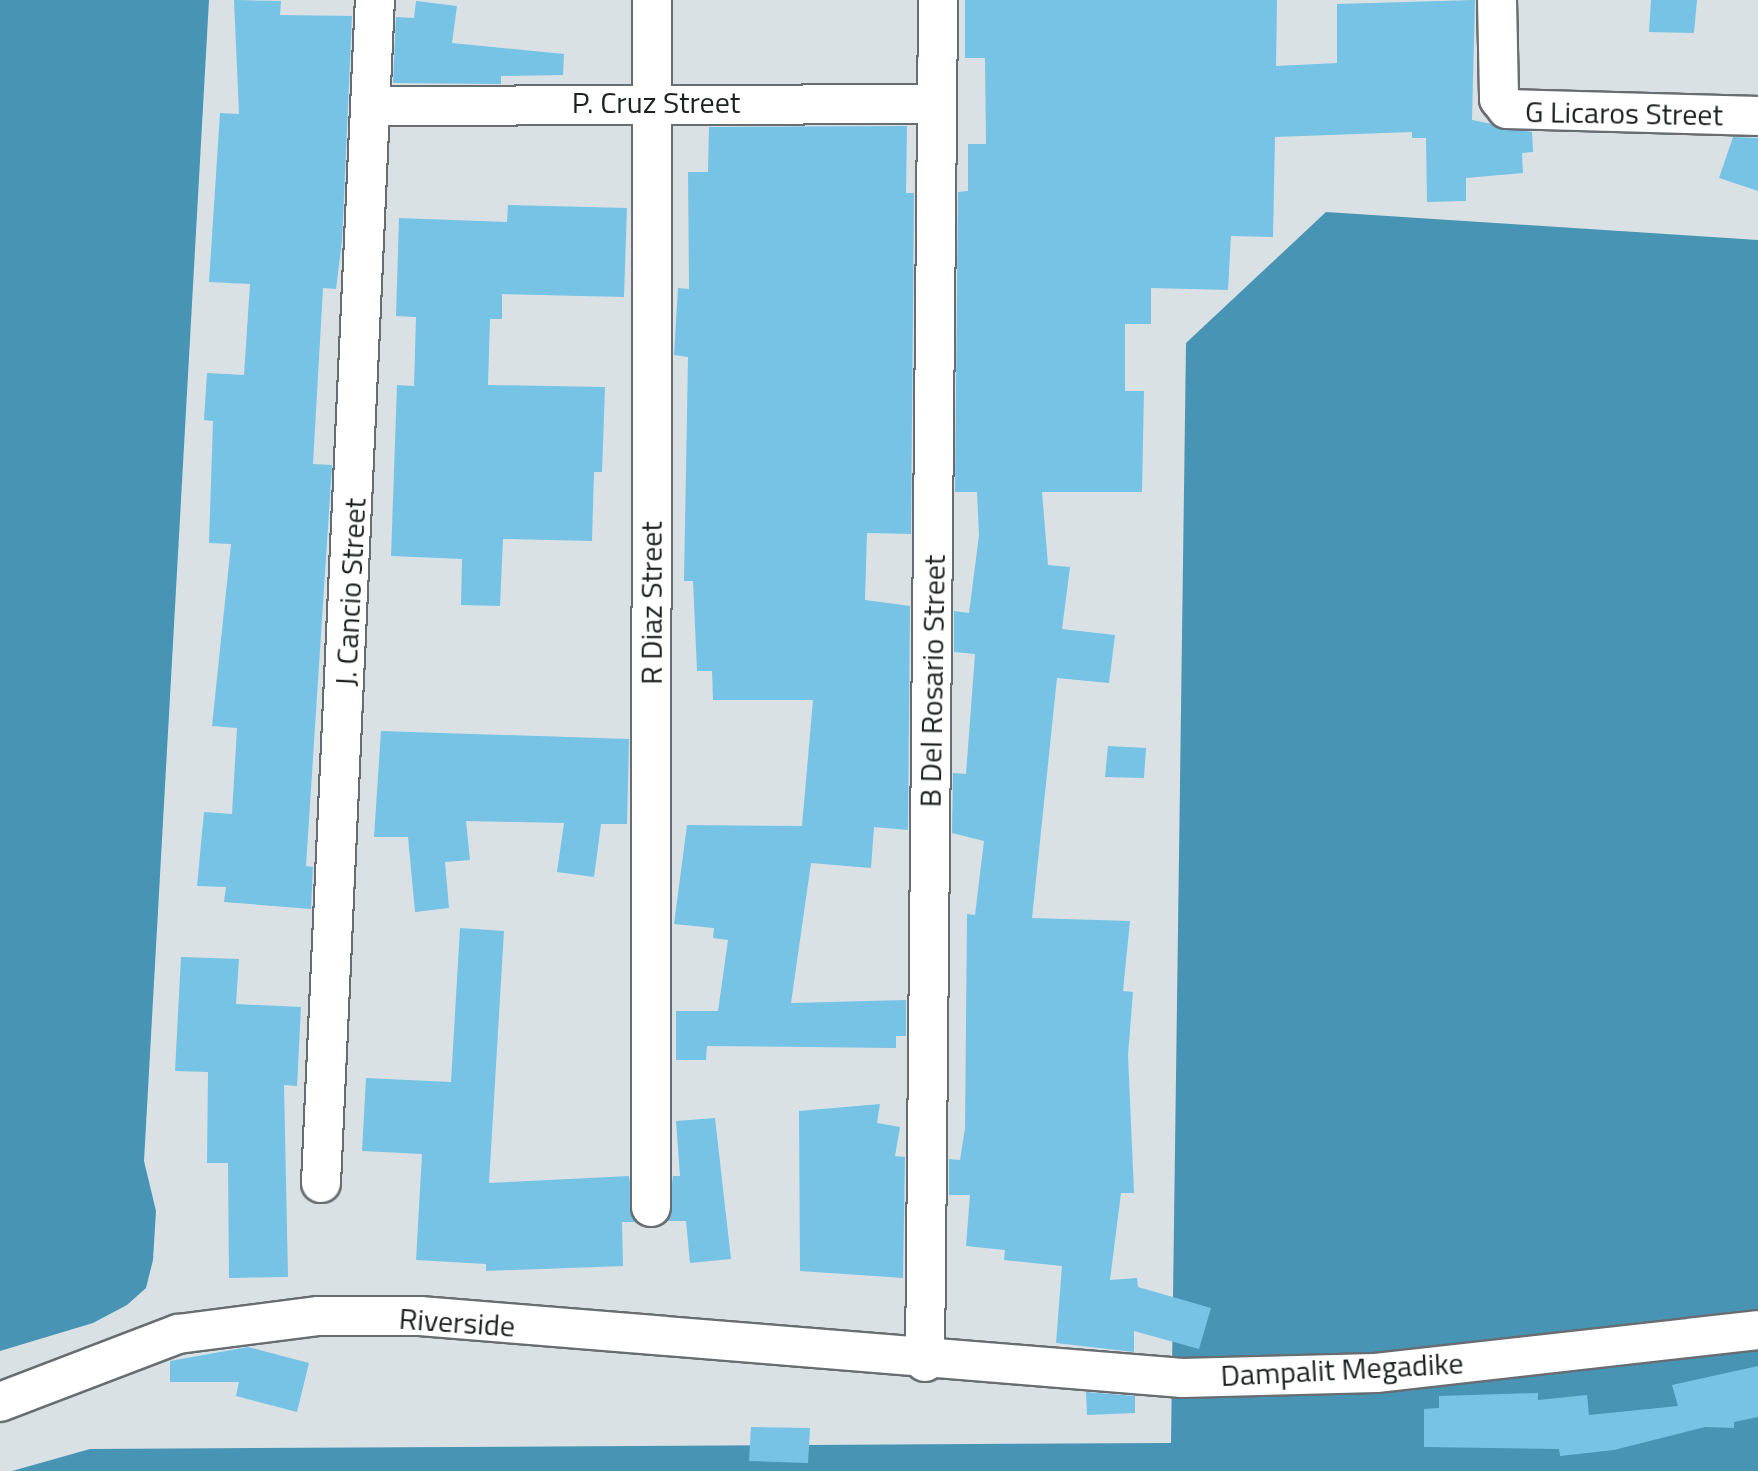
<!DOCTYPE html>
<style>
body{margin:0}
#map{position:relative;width:1758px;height:1471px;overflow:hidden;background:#d9e1e4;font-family:"Titillium Web",sans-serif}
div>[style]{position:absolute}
.water>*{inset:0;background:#4894b5}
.building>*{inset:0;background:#77c3e5}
.roads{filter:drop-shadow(2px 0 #676d71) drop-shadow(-2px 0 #676d71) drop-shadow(0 2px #676d71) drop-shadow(0 -2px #676d71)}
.minor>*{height:38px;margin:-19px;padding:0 19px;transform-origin:19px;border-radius:19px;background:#fff}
span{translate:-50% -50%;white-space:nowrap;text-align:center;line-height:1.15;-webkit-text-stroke:7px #fff;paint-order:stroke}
.street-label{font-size:30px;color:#1e2122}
</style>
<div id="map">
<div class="water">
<i style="clip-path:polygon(0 0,209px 0,144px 1161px,156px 1211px,153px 1260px,146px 1288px,127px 1305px,93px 1323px,0 1351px)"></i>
<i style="clip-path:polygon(1326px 212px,1758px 240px,1758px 1471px,12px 1471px,90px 1449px,1171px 1443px,1186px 343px)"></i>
</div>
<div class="building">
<i style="clip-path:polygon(234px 0,281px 1px,280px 15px,352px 16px,342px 241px,336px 289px,323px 288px,313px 464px,332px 465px,306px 866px,313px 867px,311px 909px,224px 902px,226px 887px,197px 886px,204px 812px,232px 814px,237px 728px,212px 726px,231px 544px,209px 543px,213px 421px,204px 420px,207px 373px,244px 375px,250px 284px,209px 282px,220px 113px,239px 114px)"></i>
<i style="clip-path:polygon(965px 0,1277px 0,1276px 66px,1337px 63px,1337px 4px,1475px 0,1472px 120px,1532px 132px,1533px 152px,1522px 153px,1523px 173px,1466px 178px,1466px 201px,1427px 202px,1426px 138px,1412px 138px,1412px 132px,1275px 137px,1273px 237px,1231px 236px,1228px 290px,1151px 288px,1151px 324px,1125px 324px,1125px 391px,1144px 391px,1142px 492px,1042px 492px,1048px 565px,1070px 567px,1062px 629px,1115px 635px,1109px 683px,1057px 678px,1032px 918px,1130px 921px,1123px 991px,1133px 992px,1128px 1055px,1134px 1193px,1121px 1193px,1110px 1280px,1137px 1278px,1138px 1287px,1211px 1308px,1199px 1349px,1134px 1331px,1134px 1352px,1056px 1343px,1062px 1266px,1004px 1260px,1005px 1250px,966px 1246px,970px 1195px,949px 1195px,949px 1159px,960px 1160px,965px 1128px,967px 914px,975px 915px,984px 841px,952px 833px,953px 773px,966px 774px,975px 654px,954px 652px,954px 611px,969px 613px,979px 535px,977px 492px,955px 492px,958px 192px,968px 191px,968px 144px,986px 144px,985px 58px,965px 58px)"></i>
<i style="clip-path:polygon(1651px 0,1697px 0,1694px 33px,1649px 32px)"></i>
<i style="clip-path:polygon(416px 1px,457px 6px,452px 43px,564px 54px,563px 75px,501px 76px,501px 84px,393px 83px,396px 17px,414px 18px)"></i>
<i style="clip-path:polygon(907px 126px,906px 193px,914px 193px,911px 534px,867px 533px,865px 600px,910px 606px,908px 830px,874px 827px,871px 868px,811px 863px,791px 1003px,906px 1000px,906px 1036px,896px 1036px,896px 1048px,707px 1046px,706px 1060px,676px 1060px,676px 1011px,718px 1011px,728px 940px,713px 938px,714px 928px,674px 924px,687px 825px,802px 826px,813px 700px,713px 700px,712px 671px,697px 671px,693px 581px,684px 581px,688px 357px,674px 355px,678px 288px,689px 289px,688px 172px,708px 172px,709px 127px)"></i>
<i style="clip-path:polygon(1733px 137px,1758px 138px,1758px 191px,1719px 178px)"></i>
<i style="clip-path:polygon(508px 205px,627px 208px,624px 297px,502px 294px,502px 319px,490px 319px,488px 385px,605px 387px,602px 472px,594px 472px,592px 541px,503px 539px,500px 606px,461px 605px,462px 559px,391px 556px,397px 385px,414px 386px,416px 317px,396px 316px,399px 218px,507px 222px)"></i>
<i style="clip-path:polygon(381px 731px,629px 739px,627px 824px,601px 824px,594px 877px,557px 872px,564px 823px,466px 821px,470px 860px,445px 862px,449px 908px,415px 912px,408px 837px,374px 837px)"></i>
<i style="clip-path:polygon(1108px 746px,1146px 748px,1144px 778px,1105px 777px)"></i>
<i style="clip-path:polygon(460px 928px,504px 931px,489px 1183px,629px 1176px,635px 1222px,622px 1222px,623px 1266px,486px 1271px,486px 1264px,416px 1260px,422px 1154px,362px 1151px,366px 1078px,451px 1082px)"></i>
<i style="clip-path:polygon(181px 957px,239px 959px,236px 1004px,301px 1007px,297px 1086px,284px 1085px,288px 1277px,229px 1278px,228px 1163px,207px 1163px,208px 1072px,175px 1071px)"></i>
<i style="clip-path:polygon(880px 1104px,877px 1123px,900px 1127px,895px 1156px,905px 1157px,903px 1278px,800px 1271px,799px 1111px)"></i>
<i style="clip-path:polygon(715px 1118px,731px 1259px,690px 1263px,686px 1221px,667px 1221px,673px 1176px,680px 1176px,676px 1121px)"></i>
<i style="clip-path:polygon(248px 1347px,309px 1363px,297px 1412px,236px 1396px,239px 1382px,170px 1382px,170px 1361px)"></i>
<i style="clip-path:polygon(1758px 1366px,1758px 1417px,1734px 1422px,1734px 1428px,1705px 1427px,1614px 1450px,1560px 1456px,1559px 1449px,1424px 1447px,1424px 1409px,1439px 1408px,1439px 1396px,1538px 1393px,1538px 1400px,1587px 1395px,1589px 1415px,1678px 1406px,1672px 1385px)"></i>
<i style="clip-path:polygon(1086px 1392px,1135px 1396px,1135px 1413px,1087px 1415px)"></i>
<i style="clip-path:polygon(751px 1427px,810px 1428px,808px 1463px,749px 1461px)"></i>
</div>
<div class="roads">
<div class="minor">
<i style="left:1497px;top:0;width:99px;rotate:88.8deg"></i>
<i style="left:1499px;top:99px;width:13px;rotate:51deg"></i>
<i style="left:1507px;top:109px;width:251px;rotate:1.6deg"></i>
<i style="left:374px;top:106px;width:563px;rotate:-0.2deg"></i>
<i style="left:321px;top:1183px;width:1184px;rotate:-87.39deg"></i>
<i style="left:651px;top:1207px;width:1207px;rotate:-89.95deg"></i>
<i style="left:925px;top:1362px;width:1362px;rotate:-89.45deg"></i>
<i style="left:0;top:1402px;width:191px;rotate:-20.9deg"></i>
<i style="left:178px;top:1334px;width:142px;rotate:-7.3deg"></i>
<i style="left:319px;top:1316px;width:101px"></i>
<i style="left:420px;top:1316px;width:765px;rotate:4.65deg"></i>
<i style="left:1182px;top:1378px;width:194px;rotate:-1.5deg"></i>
<i style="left:1376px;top:1373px;width:384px;rotate:-6.4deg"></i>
</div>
</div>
<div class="street-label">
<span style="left:656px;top:102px">P. Cruz Street</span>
<span style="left:1624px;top:113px;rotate:1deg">G Licaros Street</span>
<span style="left:350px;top:592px;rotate:-87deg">J. Cancio Street</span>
<span style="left:651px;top:603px;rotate:-90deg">R Diaz Street</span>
<span style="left:932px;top:681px;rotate:-89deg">B Del Rosario Street</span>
<span style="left:457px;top:1322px;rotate:4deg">Riverside</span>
<span style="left:1342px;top:1369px;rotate:-3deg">Dampalit Megadike</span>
</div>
</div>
